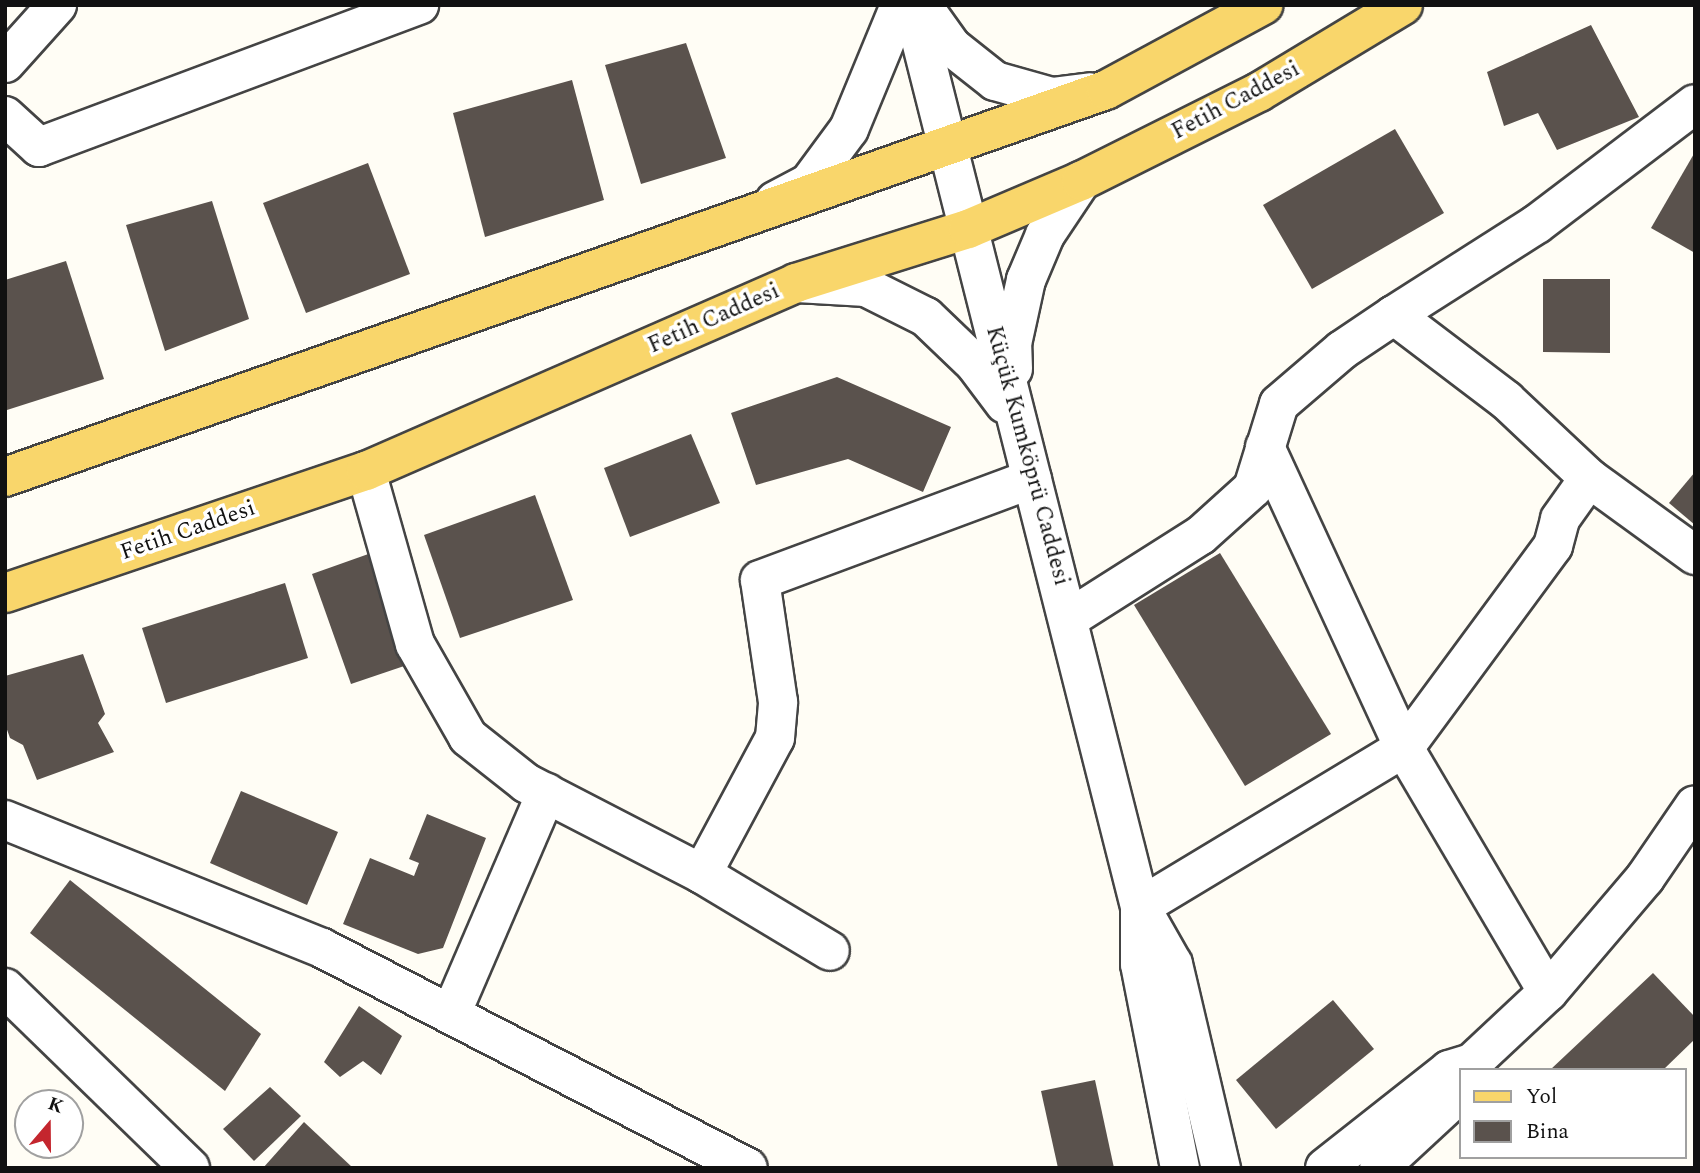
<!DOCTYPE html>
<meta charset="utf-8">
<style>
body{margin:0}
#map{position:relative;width:1700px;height:1173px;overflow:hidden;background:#fffdf5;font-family:Spectral,serif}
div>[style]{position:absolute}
.building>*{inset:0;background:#5a524d}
.roads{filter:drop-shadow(2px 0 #444) drop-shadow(-2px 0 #444) drop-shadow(0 2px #444) drop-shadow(0 -2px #444)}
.minor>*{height:38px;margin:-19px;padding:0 19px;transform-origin:19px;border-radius:19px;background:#fff}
.major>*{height:38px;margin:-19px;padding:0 19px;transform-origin:19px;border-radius:19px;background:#f9d66b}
span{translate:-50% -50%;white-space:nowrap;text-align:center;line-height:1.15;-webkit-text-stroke:7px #fff;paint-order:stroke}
.street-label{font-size:23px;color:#111}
.frame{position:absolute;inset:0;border:7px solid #111;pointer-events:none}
.legend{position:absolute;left:1459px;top:1068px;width:228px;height:91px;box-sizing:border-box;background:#fff;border:2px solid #a0a0a0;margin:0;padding:9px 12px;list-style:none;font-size:21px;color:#111}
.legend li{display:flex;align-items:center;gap:14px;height:35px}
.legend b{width:35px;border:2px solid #a0a0a0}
.north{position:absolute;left:14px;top:1089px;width:70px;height:70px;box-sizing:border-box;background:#fff;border:2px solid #a0a0a0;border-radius:50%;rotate:20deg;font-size:19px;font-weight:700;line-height:28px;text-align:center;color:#111}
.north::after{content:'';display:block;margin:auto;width:24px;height:32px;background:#c4262e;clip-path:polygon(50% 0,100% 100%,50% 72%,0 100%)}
</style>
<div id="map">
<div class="building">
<i style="clip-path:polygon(1591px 25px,1639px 117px,1557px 150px,1538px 113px,1504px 126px,1487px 72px)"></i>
<i style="clip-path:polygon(686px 43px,726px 158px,641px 184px,605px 65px)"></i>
<i style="clip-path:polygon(572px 80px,604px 200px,485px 237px,453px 113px)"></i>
<i style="clip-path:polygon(1395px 129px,1444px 213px,1312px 289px,1263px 205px)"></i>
<i style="clip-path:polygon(1695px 152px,1695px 253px,1651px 228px)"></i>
<i style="clip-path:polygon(368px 163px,410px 274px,306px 313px,263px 203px)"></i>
<i style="clip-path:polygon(212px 201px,249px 319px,165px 351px,126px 225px)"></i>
<i style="clip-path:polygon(66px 261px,104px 379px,7px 410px,5px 280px)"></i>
<i style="clip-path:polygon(1543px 279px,1610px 279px,1610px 353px,1543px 352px)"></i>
<i style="clip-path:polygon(837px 377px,951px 427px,923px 492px,848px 459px,756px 485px,731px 413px)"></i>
<i style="clip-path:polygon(691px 434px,720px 503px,630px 537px,604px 468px)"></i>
<i style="clip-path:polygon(1695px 472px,1695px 525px,1669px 503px)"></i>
<i style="clip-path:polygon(535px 495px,573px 600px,460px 638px,424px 535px)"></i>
<i style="clip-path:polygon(374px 552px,413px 663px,351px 684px,312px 574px)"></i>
<i style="clip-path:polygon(1220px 553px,1331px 734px,1245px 786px,1134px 605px)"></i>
<i style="clip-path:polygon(285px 583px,308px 658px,166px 703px,142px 628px)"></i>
<i style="clip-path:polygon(83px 654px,105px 714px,98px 723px,114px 752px,37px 780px,23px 745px,10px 738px,5px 724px,5px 676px)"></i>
<i style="clip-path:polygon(241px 791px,338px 832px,307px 905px,210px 863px)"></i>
<i style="clip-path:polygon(427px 814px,486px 838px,443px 948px,418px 954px,343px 924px,370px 858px,414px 876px,419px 863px,409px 859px)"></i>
<i style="clip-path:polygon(70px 880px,261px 1034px,225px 1091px,30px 933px)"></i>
<i style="clip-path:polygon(1653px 973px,1695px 1017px,1695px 1039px,1663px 1070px,1550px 1070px)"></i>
<i style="clip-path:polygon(1333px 1000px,1374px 1049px,1276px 1129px,1236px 1080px)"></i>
<i style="clip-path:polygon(359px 1006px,402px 1036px,381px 1075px,363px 1061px,340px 1077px,324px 1062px)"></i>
<i style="clip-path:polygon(1095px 1080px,1114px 1168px,1058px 1168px,1041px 1091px)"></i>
<i style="clip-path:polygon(270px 1087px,301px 1116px,254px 1161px,223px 1129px)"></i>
<i style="clip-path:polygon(304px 1122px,353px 1168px,263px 1168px)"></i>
</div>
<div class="roads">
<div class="minor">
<i style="left:912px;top:5px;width:930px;rotate:75.81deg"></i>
<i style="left:1140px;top:907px;width:57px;rotate:90deg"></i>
<i style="left:1140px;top:964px;width:208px;rotate:78.9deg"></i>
<i style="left:922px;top:5px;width:52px;rotate:54.5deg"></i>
<i style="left:952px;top:47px;width:55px;rotate:38.3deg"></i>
<i style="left:995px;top:81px;width:59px;rotate:15.7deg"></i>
<i style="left:1052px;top:97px;width:38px;rotate:-7deg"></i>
<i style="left:5px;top:63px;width:78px;rotate:-48.1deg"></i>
<i style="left:5px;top:116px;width:46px;rotate:42.4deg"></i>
<i style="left:39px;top:147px;width:406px;rotate:-20.5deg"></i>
<i style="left:775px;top:201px;width:38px;rotate:-28deg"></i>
<i style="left:809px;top:183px;width:67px;rotate:-53.5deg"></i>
<i style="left:849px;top:129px;width:134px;rotate:-67.6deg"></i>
<i style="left:797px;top:283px;width:69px;rotate:3.3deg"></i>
<i style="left:866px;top:287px;width:67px;rotate:26.6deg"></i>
<i style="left:926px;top:317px;width:68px;rotate:43.8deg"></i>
<i style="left:975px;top:364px;width:50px;rotate:53.1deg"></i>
<i style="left:1394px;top:315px;width:169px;rotate:-32.5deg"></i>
<i style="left:1537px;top:224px;width:198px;rotate:-37.2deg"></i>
<i style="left:1013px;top:369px;width:25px;rotate:-92deg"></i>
<i style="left:1012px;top:344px;width:66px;rotate:-77.7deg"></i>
<i style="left:1026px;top:280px;width:49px;rotate:-67.1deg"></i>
<i style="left:1045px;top:235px;width:65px;rotate:-56.3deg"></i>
<i style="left:1265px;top:447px;width:332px;rotate:65.2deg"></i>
<i style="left:1404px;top:748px;width:283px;rotate:59.5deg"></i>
<i style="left:366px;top:471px;width:180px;rotate:74.2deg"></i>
<i style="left:415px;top:644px;width:107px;rotate:60.3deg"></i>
<i style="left:468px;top:737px;width:74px;rotate:38.4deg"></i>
<i style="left:526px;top:783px;width:198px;rotate:27.3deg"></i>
<i style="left:702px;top:874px;width:154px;rotate:-61.8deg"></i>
<i style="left:775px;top:738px;width:36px;rotate:-85deg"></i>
<i style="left:778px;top:702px;width:123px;rotate:-98.4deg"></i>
<i style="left:760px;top:580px;width:290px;rotate:-20.4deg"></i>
<i style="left:1070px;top:618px;width:155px;rotate:-32.4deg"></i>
<i style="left:1201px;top:535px;width:70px;rotate:-42.1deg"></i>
<i style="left:1253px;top:488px;width:88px;rotate:-72.8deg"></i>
<i style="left:1279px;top:404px;width:83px;rotate:-40.6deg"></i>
<i style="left:1342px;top:350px;width:63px;rotate:-33.9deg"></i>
<i style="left:1394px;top:315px;width:141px;rotate:37.2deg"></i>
<i style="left:1506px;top:400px;width:114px;rotate:43.2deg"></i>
<i style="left:1589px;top:478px;width:131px;rotate:36deg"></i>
<i style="left:5px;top:820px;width:342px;rotate:22deg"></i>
<i style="left:322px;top:948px;width:479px;rotate:27.3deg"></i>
<i style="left:702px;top:874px;width:149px;rotate:31deg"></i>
<i style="left:1140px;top:907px;width:308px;rotate:-31.1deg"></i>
<i style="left:1404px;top:748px;width:251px;rotate:-53.6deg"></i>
<i style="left:1553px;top:546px;width:28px;rotate:-75deg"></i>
<i style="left:1560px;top:519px;width:50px;rotate:-54.7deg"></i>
<i style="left:1141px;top:908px;width:64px;rotate:60.3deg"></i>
<i style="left:1173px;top:964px;width:210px;rotate:76.8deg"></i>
<i style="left:5px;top:988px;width:258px;rotate:44.2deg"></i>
<i style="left:451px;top:1014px;width:241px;rotate:-66.7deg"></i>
<i style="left:1325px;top:1168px;width:158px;rotate:-38.3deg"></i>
<i style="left:1449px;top:1070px;width:24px;rotate:-17deg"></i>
<i style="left:1472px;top:1063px;width:104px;rotate:-43.1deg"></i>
<i style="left:1548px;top:992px;width:150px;rotate:-49.6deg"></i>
<i style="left:1645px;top:878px;width:88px;rotate:-55.6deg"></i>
<i style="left:1379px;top:1168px;width:110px;rotate:-42.8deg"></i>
</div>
<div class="major">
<i style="left:5px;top:477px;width:1167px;rotate:-19.37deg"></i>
<i style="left:1106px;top:90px;width:179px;rotate:-28.4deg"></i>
<i style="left:5px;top:593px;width:381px;rotate:-18.7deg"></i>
<i style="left:366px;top:471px;width:469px;rotate:-23.6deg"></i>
<i style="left:796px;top:283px;width:180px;rotate:-17.4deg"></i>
<i style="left:968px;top:229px;width:123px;rotate:-23deg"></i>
<i style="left:1081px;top:181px;width:199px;rotate:-26.6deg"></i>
<i style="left:1259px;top:92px;width:168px;rotate:-31.1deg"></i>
</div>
</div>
<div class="street-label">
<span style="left:1236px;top:101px;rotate:-28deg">Fetih Caddesi</span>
<span style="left:714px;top:319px;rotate:-24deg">Fetih Caddesi</span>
<span style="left:1027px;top:456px;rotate:75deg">Küçük Kumköprü Caddesi</span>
<span style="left:188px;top:531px;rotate:-19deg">Fetih Caddesi</span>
</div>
<div class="frame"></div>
<ul class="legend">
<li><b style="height:9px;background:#f9d66b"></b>Yol</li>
<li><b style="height:19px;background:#5a524d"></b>Bina</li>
</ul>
<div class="north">K</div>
</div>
